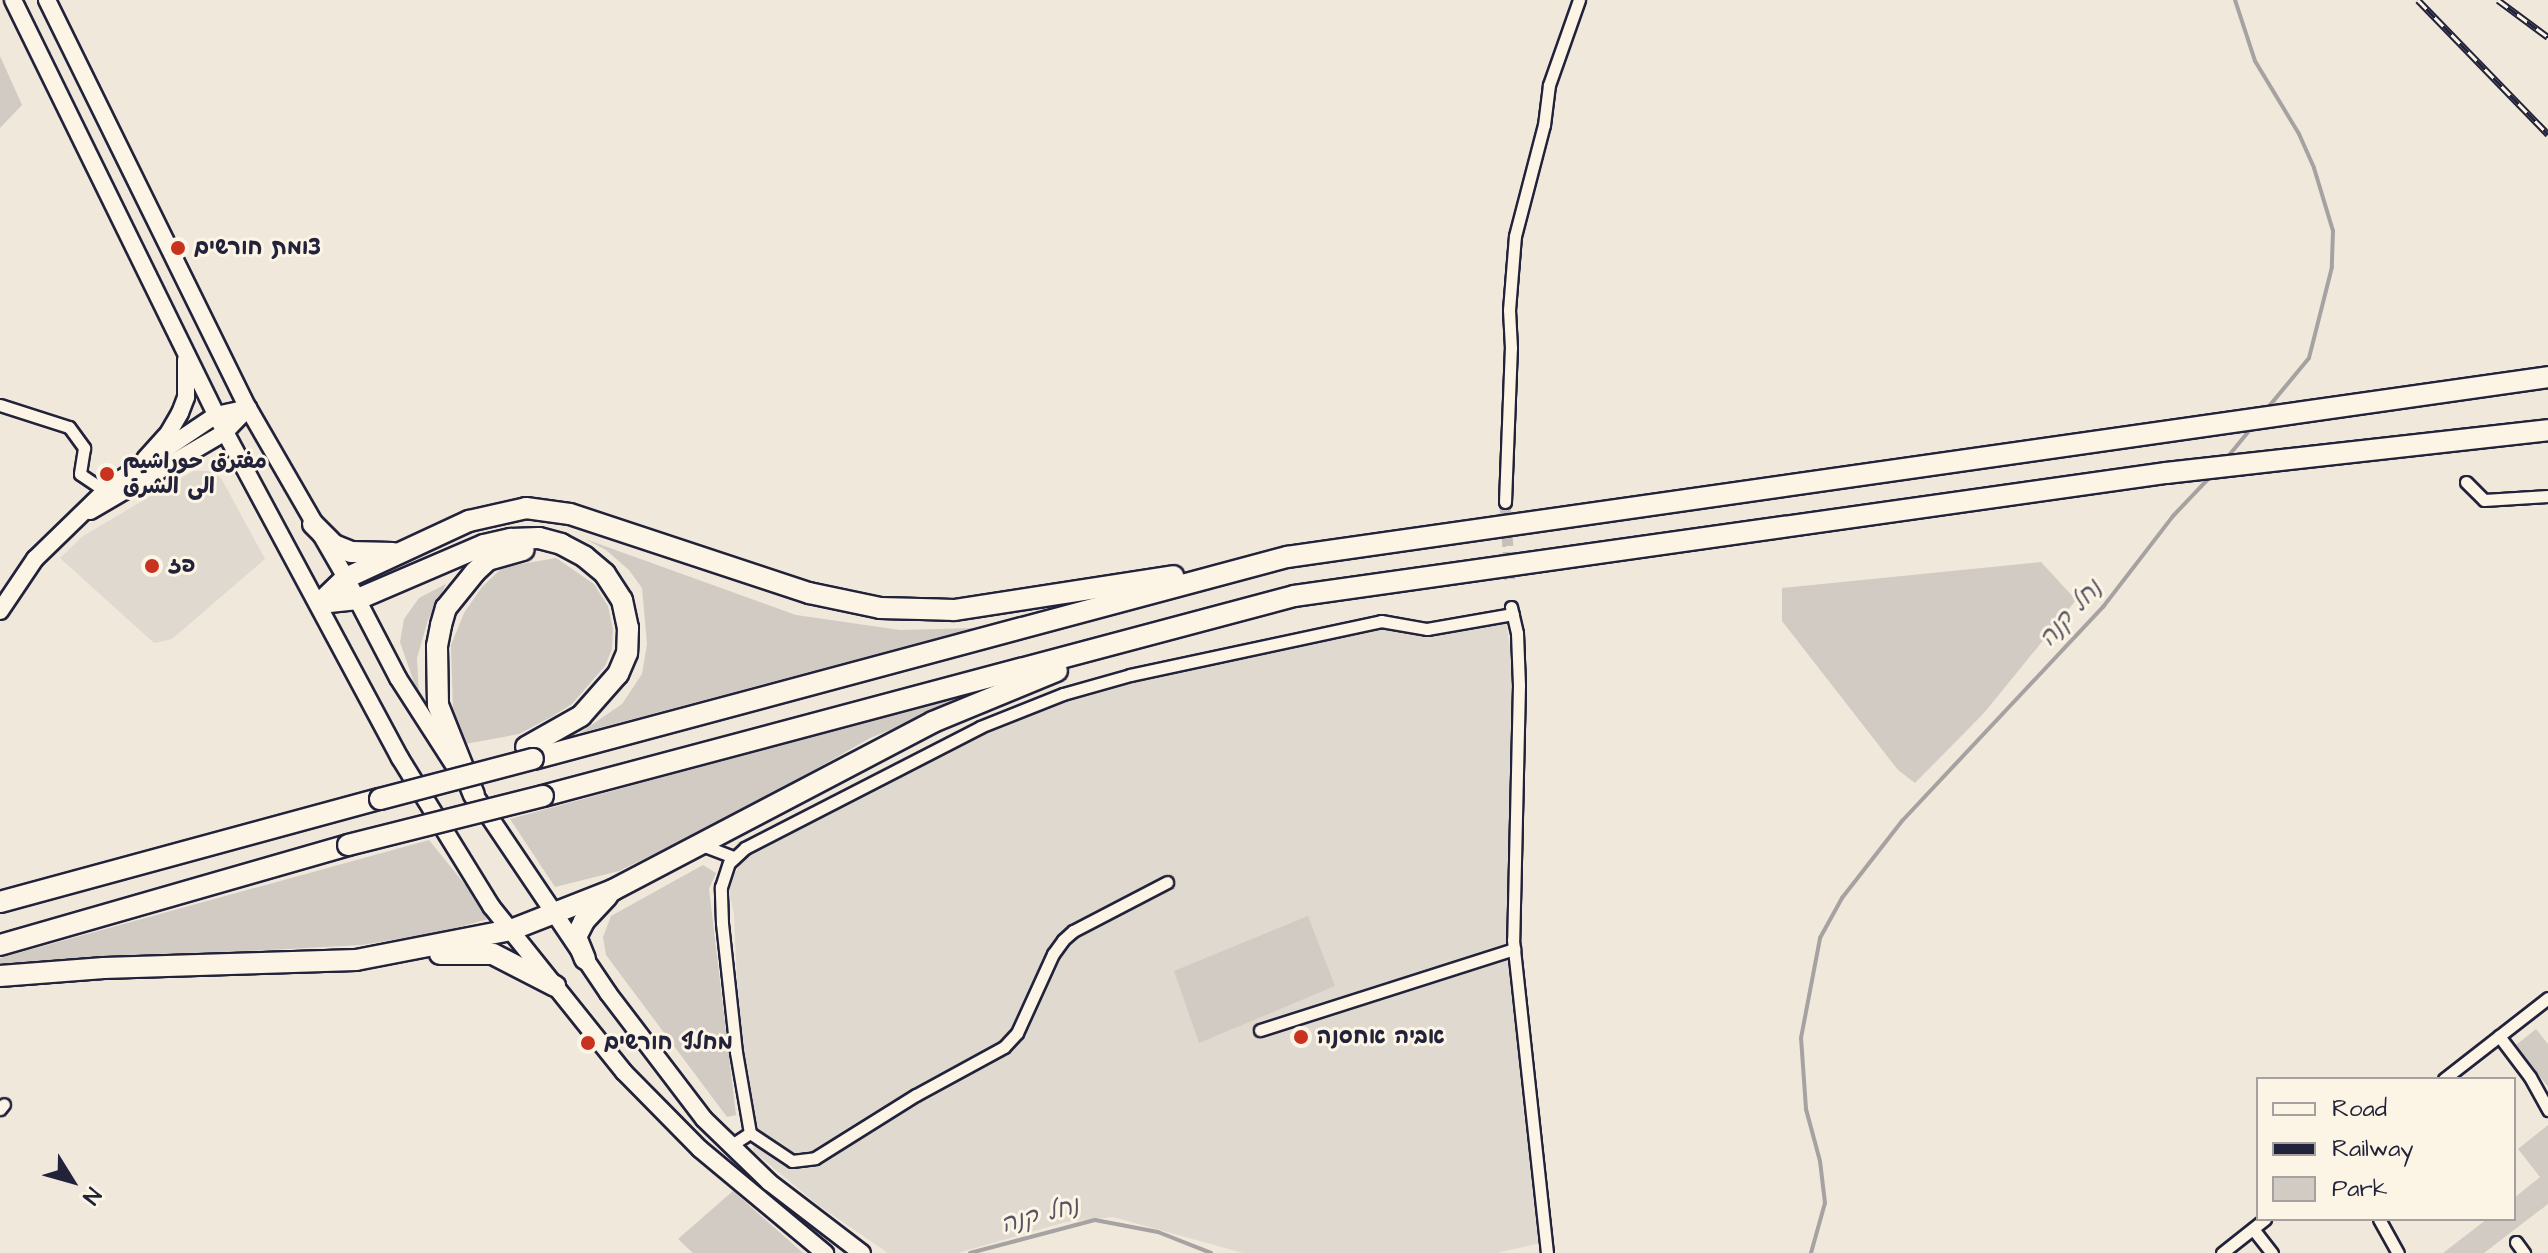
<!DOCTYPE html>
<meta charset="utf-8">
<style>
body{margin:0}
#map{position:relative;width:2548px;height:1253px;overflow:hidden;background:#efe8db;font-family:"Architects Daughter","Playpen Sans Arabic","Playpen Sans Hebrew",sans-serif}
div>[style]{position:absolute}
.built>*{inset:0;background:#e0d9cf}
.green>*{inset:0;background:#d1cbc3}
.stream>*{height:4px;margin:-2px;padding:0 2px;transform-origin:2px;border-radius:2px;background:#a6a2a2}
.street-tunnel>*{height:11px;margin-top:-5.5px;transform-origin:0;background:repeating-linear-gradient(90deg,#c6c0bb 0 11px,transparent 0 16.5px)}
.roads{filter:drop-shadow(2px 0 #22223b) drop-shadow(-2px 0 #22223b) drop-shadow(0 2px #22223b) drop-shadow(0 -2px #22223b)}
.street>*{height:11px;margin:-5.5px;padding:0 5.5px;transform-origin:5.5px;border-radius:5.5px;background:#fcf5e5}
.secondary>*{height:16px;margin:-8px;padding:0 8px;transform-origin:8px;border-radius:8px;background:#fcf5e5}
.primary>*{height:16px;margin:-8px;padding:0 8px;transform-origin:8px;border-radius:8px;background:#fcf5e5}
.highway>*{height:20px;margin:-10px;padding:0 10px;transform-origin:10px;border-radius:10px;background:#fcf5e5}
.rail>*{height:7px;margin-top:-3.5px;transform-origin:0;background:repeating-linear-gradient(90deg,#fcf5e5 0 12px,#22223b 0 24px);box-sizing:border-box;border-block:2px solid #22223b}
.bridges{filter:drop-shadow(2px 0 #22223b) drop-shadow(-2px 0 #22223b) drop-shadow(0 2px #22223b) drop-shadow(0 -2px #22223b)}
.highway-bridge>*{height:20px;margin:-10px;padding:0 10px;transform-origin:10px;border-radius:10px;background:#fcf5e5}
.dots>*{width:22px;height:22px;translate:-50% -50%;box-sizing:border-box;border:4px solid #fcf5e5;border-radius:50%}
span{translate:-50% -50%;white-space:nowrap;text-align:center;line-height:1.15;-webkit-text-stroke:6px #fcf5e5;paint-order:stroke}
.poi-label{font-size:22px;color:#22223b;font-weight:700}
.left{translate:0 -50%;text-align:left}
.water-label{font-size:24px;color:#575564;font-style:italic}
.legend{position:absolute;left:2256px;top:1077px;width:260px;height:144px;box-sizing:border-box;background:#fcf5e5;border:2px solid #a5a1a1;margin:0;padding:10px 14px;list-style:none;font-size:24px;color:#22223b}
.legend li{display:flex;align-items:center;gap:16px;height:40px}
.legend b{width:40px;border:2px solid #a5a1a1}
.north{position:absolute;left:32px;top:1141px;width:80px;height:80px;-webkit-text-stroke:6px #fcf5e5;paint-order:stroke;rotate:127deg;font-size:22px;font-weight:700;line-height:32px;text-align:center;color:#22223b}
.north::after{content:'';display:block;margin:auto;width:28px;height:36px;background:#22223b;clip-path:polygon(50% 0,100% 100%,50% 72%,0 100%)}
</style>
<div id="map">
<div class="built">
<i style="clip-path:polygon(193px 471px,209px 471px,221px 478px,265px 559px,172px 639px,154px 643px,60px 558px,83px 536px)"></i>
<i style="clip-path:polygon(1506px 621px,1513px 669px,1508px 909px,1540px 1243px,1497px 1253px,1243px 1253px,1113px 1217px,1066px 1222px,958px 1253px,888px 1253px,818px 1205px,753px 1151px,755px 1128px,740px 1050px,734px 914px,728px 886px,748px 850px,1012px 719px,1076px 694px,1381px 627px,1426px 636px)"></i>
</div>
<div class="green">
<i style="clip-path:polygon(0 56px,22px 105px,0 128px)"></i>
<i style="clip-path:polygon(585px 539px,796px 615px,900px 630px,975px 628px,580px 733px,622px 704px,642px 674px,647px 644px,642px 588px,629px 570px,606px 550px)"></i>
<i style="clip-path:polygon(556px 558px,594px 584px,608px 606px,613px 629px,612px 649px,605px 666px,572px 704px,553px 716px,519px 734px,465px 744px,453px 711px,451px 645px,464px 613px,482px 587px,503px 567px)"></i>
<i style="clip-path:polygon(2041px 562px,2076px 600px,1984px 713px,1915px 783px,1898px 770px,1782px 621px,1782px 588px)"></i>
<i style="clip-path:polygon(446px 584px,428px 620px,417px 658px,419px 697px,400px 642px,404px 619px,419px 598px)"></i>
<i style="clip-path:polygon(1010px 682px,870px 738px,743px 811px,619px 871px,555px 887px,510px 819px)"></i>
<i style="clip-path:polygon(429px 840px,492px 918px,441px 932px,362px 945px,0 964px,0 958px)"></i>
<i style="clip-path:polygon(703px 865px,716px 873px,709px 889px,736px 1115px,727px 1117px,606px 955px,603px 937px,611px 916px)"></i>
<i style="clip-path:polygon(1308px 916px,1335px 986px,1199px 1043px,1174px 971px)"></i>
<i style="clip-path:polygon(2536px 1029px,2548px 1044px,2548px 1087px,2516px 1045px)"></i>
<i style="clip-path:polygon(2548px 1125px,2548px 1204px,2484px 1253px,2443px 1253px,2487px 1219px,2514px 1219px,2514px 1198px,2540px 1177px,2518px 1149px)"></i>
<i style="clip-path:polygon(733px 1191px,803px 1253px,693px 1253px,678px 1239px)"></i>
</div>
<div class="stream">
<i style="left:2235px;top:0;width:64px;rotate:71.8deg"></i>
<i style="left:2255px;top:61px;width:85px;rotate:58.9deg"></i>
<i style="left:2299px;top:134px;width:37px;rotate:66deg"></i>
<i style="left:2314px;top:168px;width:66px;rotate:73.2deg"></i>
<i style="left:2333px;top:231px;width:36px;rotate:92deg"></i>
<i style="left:2332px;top:267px;width:94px;rotate:104.2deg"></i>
<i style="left:2309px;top:358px;width:67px;rotate:129.6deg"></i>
<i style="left:2226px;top:459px;width:43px;rotate:-50.7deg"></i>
<i style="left:970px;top:1253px;width:129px;rotate:-14.8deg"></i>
<i style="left:1095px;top:1220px;width:64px;rotate:10.8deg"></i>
<i style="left:1158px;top:1232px;width:57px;rotate:21.6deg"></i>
<i style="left:1811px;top:1253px;width:52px;rotate:-74.4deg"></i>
<i style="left:1825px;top:1203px;width:42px;rotate:-96.8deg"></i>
<i style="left:1820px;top:1161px;width:54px;rotate:-105.1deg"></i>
<i style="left:1806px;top:1109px;width:71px;rotate:-94deg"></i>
<i style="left:1801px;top:1038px;width:102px;rotate:-79.2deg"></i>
<i style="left:1820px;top:938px;width:46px;rotate:-61.2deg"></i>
<i style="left:1842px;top:898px;width:98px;rotate:-52.1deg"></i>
<i style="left:1902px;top:821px;width:294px;rotate:-46.8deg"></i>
<i style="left:2103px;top:607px;width:115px;rotate:-52.4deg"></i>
<i style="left:2173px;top:516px;width:57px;rotate:-46.4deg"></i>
</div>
<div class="street-tunnel">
<i style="left:1505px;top:502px;width:79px;rotate:86.4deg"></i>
</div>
<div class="roads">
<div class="street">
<i style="left:0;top:405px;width:72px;rotate:17.7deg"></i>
<i style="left:69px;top:427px;width:26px;rotate:54deg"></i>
<i style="left:84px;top:448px;width:26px;rotate:99deg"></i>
<i style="left:80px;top:474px;width:34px;rotate:34deg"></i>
<i style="left:2466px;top:482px;width:25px;rotate:45deg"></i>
<i style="left:2484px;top:500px;width:64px;rotate:-3.6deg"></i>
<i style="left:1505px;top:502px;width:154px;rotate:-87.8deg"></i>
<i style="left:1511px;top:348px;width:38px;rotate:-93deg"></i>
<i style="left:1509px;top:310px;width:74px;rotate:-85.4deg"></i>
<i style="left:1515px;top:236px;width:115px;rotate:-75.4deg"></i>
<i style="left:1544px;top:125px;width:40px;rotate:-82.9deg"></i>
<i style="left:1549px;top:85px;width:90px;rotate:-70.6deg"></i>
<i style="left:1511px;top:607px;width:27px;rotate:77deg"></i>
<i style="left:1517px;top:633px;width:52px;rotate:87.8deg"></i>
<i style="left:1519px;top:685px;width:255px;rotate:91.3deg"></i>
<i style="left:1513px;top:940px;width:314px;rotate:83.8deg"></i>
<i style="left:702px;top:845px;width:34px;rotate:21deg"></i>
<i style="left:1260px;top:1030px;width:267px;rotate:-17.7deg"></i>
<i style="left:2499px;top:1036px;width:51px;rotate:52.9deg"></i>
<i style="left:2530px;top:1077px;width:38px;rotate:61deg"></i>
<i style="left:2444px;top:1079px;width:132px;rotate:-37.9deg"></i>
<i style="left:0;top:1109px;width:6px;rotate:-51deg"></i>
<i style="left:750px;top:1133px;width:82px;rotate:-99.8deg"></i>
<i style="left:736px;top:1052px;width:130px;rotate:-96.2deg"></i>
<i style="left:722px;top:923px;width:36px;rotate:-92deg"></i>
<i style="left:721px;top:887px;width:25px;rotate:-72deg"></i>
<i style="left:729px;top:863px;width:22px;rotate:-43deg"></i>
<i style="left:745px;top:848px;width:264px;rotate:-27.2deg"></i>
<i style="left:980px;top:727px;width:89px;rotate:-21.7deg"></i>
<i style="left:1063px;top:694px;width:70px;rotate:-15.8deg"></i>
<i style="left:1130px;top:675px;width:257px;rotate:-12.1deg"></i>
<i style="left:1381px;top:621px;width:47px;rotate:9.9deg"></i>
<i style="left:1427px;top:629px;width:87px;rotate:-9.9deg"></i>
<i style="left:730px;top:1146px;width:24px;rotate:-33deg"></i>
<i style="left:750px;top:1133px;width:50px;rotate:33.7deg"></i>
<i style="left:792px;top:1161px;width:23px;rotate:-7deg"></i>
<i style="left:815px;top:1158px;width:119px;rotate:-32deg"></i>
<i style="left:916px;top:1095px;width:100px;rotate:-28.6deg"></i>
<i style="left:1004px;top:1047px;width:19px;rotate:-47deg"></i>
<i style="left:1017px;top:1033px;width:87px;rotate:-65.5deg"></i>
<i style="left:1053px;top:954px;width:17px;rotate:-54deg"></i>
<i style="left:1063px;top:940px;width:13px;rotate:-42deg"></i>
<i style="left:1073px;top:931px;width:106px;rotate:-27.5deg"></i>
<i style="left:2379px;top:1219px;width:39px;rotate:61deg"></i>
<i style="left:2253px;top:1229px;width:31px;rotate:52deg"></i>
<i style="left:2516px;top:1242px;width:14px;rotate:54deg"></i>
<i style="left:2222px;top:1253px;width:55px;rotate:-38.3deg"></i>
</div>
<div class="secondary">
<i style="left:90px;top:511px;width:156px;rotate:-30.3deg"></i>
<i style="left:225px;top:432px;width:32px;rotate:-46deg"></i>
<i style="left:0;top:611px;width:63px;rotate:-56.1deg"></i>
<i style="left:35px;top:559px;width:103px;rotate:-44.2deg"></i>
<i style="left:109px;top:487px;width:129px;rotate:-33.9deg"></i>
<i style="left:216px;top:415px;width:33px;rotate:-12deg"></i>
</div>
<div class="primary">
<i style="left:13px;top:0;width:462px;rotate:63.9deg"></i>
<i style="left:216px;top:415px;width:389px;rotate:61.8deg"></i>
<i style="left:400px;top:758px;width:174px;rotate:58.4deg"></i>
<i style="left:491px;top:906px;width:213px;rotate:51.3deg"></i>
<i style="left:624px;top:1072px;width:108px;rotate:45.4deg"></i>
<i style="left:700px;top:1149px;width:163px;rotate:39.8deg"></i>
<i style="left:47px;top:0;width:455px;rotate:63.8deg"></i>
<i style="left:248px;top:408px;width:196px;rotate:60deg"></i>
<i style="left:346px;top:578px;width:113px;rotate:62.5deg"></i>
<i style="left:398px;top:678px;width:111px;rotate:57.2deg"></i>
<i style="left:145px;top:459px;width:36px;rotate:-48deg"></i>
<i style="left:169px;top:432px;width:22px;rotate:-60deg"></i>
<i style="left:180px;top:413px;width:17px;rotate:-69deg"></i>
<i style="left:186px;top:397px;width:37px;rotate:-90deg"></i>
<i style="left:478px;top:800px;width:233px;rotate:56deg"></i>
<i style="left:608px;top:993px;width:158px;rotate:52.7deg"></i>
<i style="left:704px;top:1119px;width:91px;rotate:44.1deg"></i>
<i style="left:769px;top:1182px;width:117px;rotate:37.4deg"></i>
</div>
<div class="highway">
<i style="left:313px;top:524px;width:30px;rotate:45deg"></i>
<i style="left:334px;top:545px;width:18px;rotate:22deg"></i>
<i style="left:351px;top:552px;width:42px;rotate:1.4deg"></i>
<i style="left:320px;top:603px;width:36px;rotate:-44deg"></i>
<i style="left:346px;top:578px;width:136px;rotate:-24.9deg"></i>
<i style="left:469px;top:521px;width:58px;rotate:-12.8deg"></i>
<i style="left:526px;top:508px;width:44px;rotate:7.8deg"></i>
<i style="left:570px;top:514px;width:252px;rotate:18.3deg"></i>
<i style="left:809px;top:593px;width:73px;rotate:11.9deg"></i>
<i style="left:880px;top:608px;width:74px;rotate:1.5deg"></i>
<i style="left:954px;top:610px;width:222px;rotate:-8.8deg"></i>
<i style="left:320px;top:603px;width:38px;rotate:-6deg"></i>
<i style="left:358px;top:599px;width:137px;rotate:-23.2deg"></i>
<i style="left:484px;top:545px;width:28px;rotate:-13deg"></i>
<i style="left:511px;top:539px;width:28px;rotate:-2deg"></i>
<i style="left:539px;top:538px;width:23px;rotate:15deg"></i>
<i style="left:561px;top:544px;width:27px;rotate:28deg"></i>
<i style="left:585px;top:557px;width:26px;rotate:40deg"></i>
<i style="left:605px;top:574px;width:31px;rotate:57deg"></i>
<i style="left:622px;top:600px;width:29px;rotate:78deg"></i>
<i style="left:628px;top:628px;width:25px;rotate:92deg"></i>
<i style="left:627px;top:653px;width:23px;rotate:113deg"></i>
<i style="left:618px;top:674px;width:56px;rotate:131.4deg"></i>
<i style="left:581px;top:716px;width:63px;rotate:150.6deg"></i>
<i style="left:533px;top:759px;width:781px;rotate:-15deg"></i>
<i style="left:1287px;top:557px;width:1274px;rotate:-8.12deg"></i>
<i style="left:474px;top:795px;width:97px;rotate:-111.8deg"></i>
<i style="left:438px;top:705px;width:59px;rotate:-91deg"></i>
<i style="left:437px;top:646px;width:21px;rotate:-79deg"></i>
<i style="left:441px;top:625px;width:18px;rotate:-74deg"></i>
<i style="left:446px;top:608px;width:46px;rotate:-51.1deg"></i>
<i style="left:475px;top:572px;width:18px;rotate:-43deg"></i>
<i style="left:488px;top:560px;width:37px;rotate:-16deg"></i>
<i style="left:543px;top:796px;width:777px;rotate:-14.91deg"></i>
<i style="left:1294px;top:596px;width:881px;rotate:-8.03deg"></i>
<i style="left:2166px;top:473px;width:384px;rotate:-6.4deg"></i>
<i style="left:0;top:902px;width:394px;rotate:-15.2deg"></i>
<i style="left:0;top:945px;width:362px;rotate:-16deg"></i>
<i style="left:440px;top:954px;width:53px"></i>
<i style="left:493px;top:954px;width:70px;rotate:27.3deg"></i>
<i style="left:585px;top:959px;width:24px;rotate:-112deg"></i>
<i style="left:576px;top:937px;width:18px;rotate:-63deg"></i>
<i style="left:584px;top:921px;width:34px;rotate:-47deg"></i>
<i style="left:0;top:976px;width:104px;rotate:-4.4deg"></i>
<i style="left:104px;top:968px;width:252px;rotate:-1.8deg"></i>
<i style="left:356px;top:960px;width:158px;rotate:-11deg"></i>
<i style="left:511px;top:930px;width:110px;rotate:-21.4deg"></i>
<i style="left:613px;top:890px;width:361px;rotate:-27.7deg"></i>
<i style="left:933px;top:722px;width:134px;rotate:-22.4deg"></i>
</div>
</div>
<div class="rail">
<i style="left:2418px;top:0;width:187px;rotate:45.9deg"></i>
<i style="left:2498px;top:0;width:62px;rotate:36.5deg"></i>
</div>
<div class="bridges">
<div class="highway-bridge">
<i style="left:380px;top:799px;width:158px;rotate:-14.7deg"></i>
<i style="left:348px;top:845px;width:201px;rotate:-14.1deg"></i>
</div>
</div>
<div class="dots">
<i style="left:178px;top:248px;background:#c8321e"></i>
<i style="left:107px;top:474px;background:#c8321e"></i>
<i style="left:152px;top:566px;background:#c8321e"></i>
<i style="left:1301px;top:1037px;background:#c8321e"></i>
<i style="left:588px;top:1043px;background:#c8321e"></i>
</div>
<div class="poi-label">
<span class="left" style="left:194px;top:248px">צומת חורשים</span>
<span class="left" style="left:123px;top:474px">مفترق حوراشيم<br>الى الشرق</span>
<span class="left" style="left:168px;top:566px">פז</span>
<span class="left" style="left:1317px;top:1037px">אביה אחסנה</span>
<span class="left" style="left:604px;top:1043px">מחלף חורשים</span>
</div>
<div class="water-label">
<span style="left:2071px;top:614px;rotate:-48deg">נחל קנה</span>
<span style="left:1040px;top:1216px;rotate:-15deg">נחל קנה</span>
</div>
<ul class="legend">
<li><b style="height:10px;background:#fcf5e5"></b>Road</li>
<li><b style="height:10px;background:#22223b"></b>Railway</li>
<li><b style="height:22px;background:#d1cbc3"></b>Park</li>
</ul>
<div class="north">N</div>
</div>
